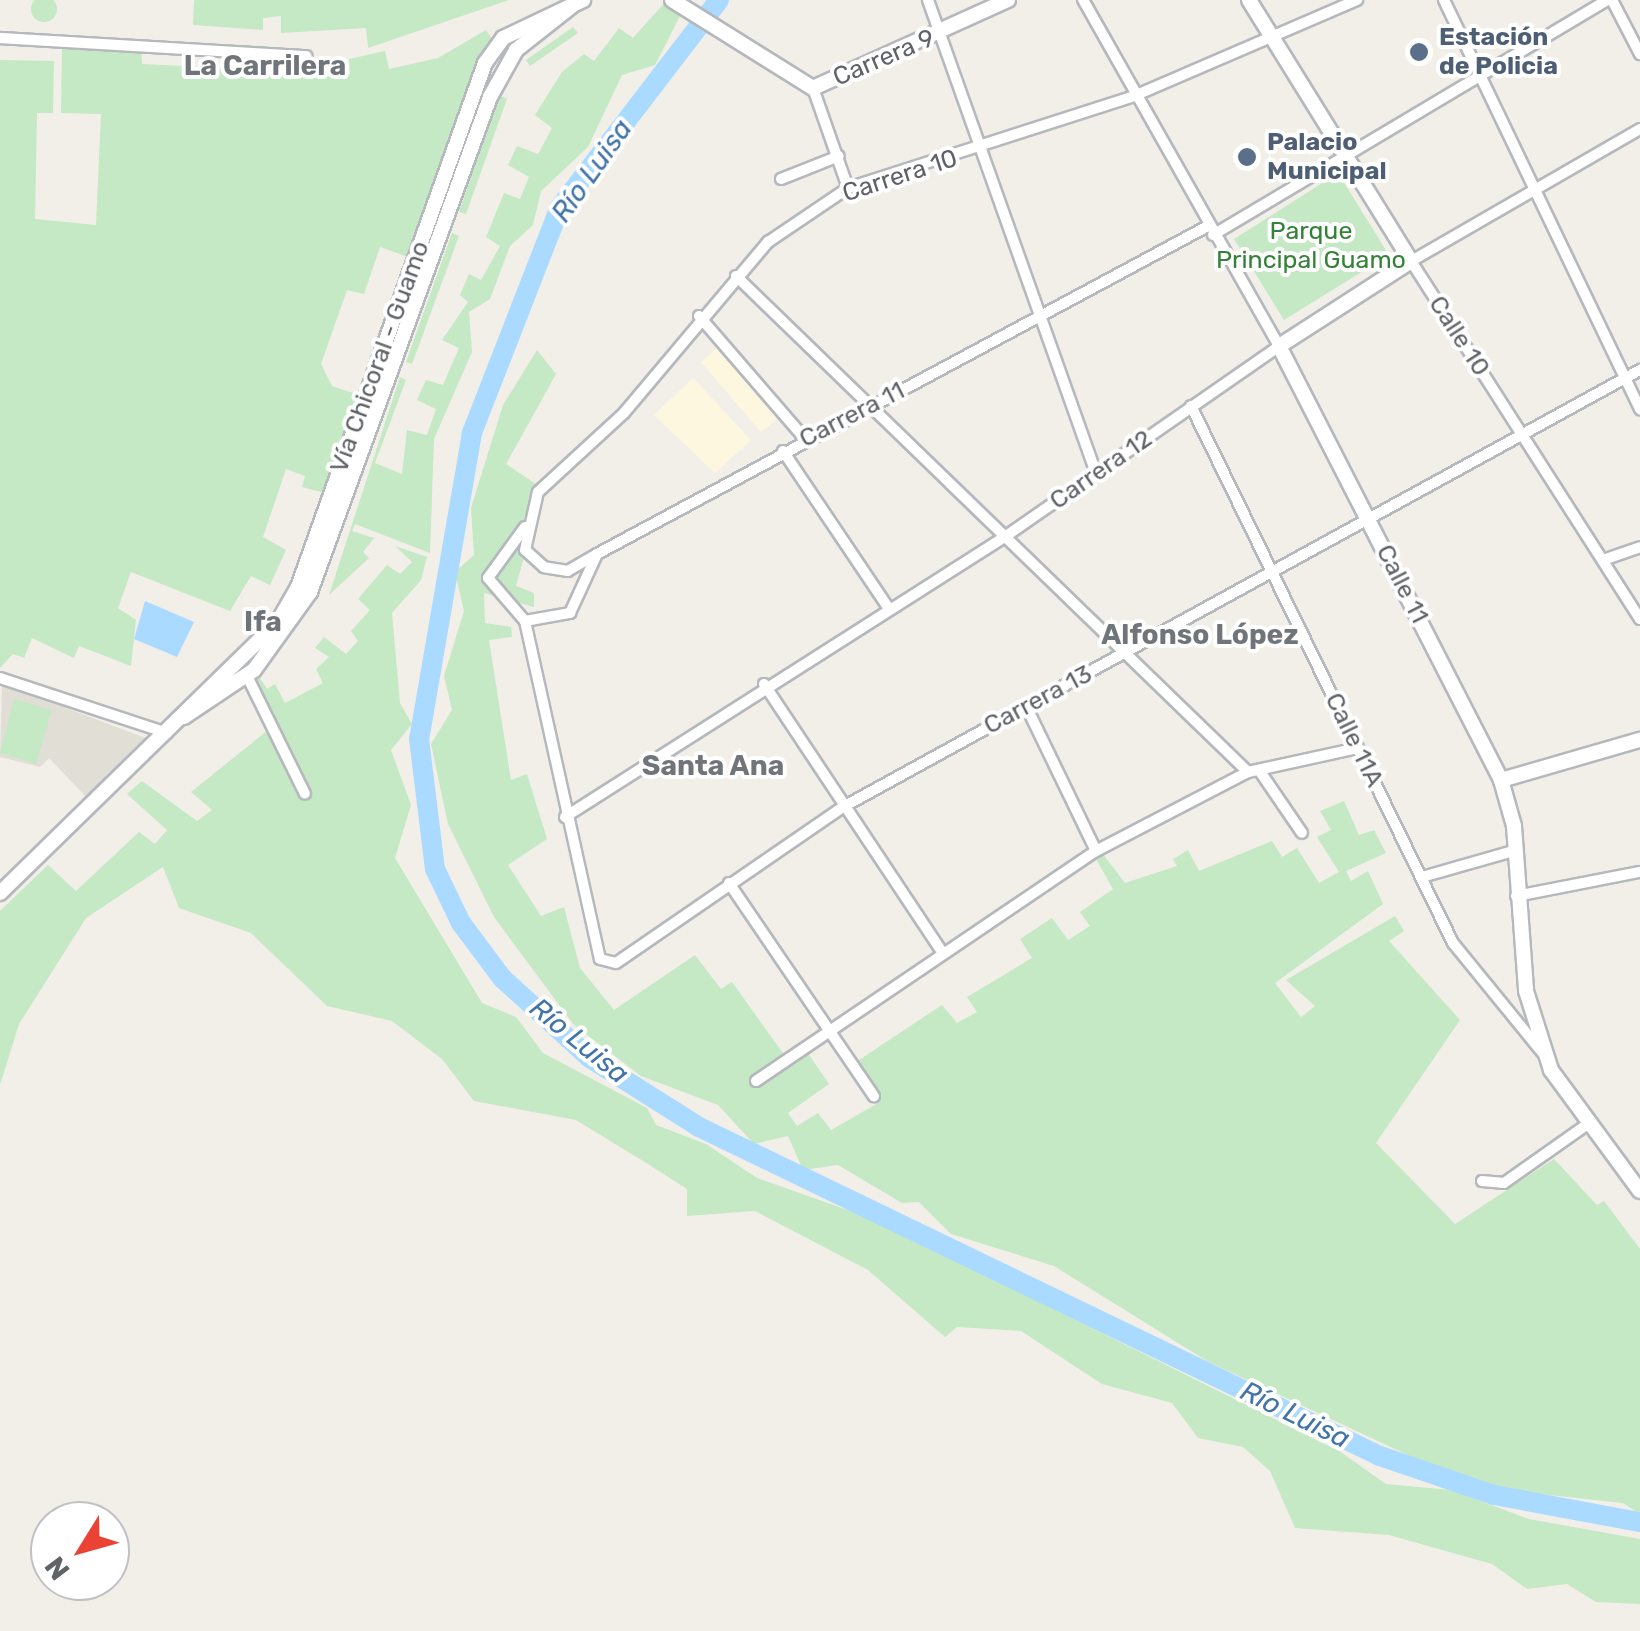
<!DOCTYPE html>
<meta charset="utf-8">
<style>
body{margin:0}
#map{position:relative;width:1640px;height:1631px;overflow:hidden;background:#f1efe8;font-family:Rubik,sans-serif}
div>[style]{position:absolute}
.commercial>*{inset:0;background:#fef7e0}
.education>*{inset:0;background:#e1ded6}
.green>*{inset:0;background:#c5e8c5}
.round{border-radius:50%}
.water>*{inset:0;background:#aadaff}
.river>*{height:20px;margin:-10px;padding:0 10px;transform-origin:10px;border-radius:10px;background:#aadaff}
.roads{filter:drop-shadow(2px 0 #b5b8bc) drop-shadow(-2px 0 #b5b8bc) drop-shadow(0 2px #b5b8bc) drop-shadow(0 -2px #b5b8bc)}
.street>*{height:10px;margin:-5px;padding:0 5px;transform-origin:5px;border-radius:5px;background:#fff}
.secondary>*{height:14px;margin:-7px;padding:0 7px;transform-origin:7px;border-radius:7px;background:#fff}
.dots>*{width:28px;height:28px;translate:-50% -50%;box-sizing:border-box;border:5px solid #fff;border-radius:50%}
span{translate:-50% -50%;white-space:nowrap;text-align:center;line-height:1.15;-webkit-text-stroke:8px #fff;paint-order:stroke}
.service-label{font-size:25px;color:#4e5e75;font-weight:700}
.left{translate:0 -50%;text-align:left}
.street-label{font-size:25px;color:#5f6368}
.park-label{font-size:25px;color:#348238}
.neighbourhood-label{font-size:28px;color:#70757a;font-weight:700}
.water-label{font-size:28px;color:#4174aa;font-style:italic}
.north{position:absolute;left:30px;top:1501px;width:100px;height:100px;box-sizing:border-box;background:#fff;border:2px solid #bfc1c3;border-radius:50%;rotate:233deg;font-size:28px;font-weight:700;line-height:40px;text-align:center;color:#5f6368}
.north::after{content:'';display:block;margin:auto;width:35px;height:45px;background:#ea4335;clip-path:polygon(50% 0,100% 100%,50% 72%,0 100%)}
</style>
<div id="map">
<div class="commercial">
<i style="clip-path:polygon(718px 347px,778px 418px,761px 432px,701px 362px)"></i>
<i style="clip-path:polygon(693px 378px,751px 440px,715px 473px,654px 415px)"></i>
</div>
<div class="education">
<i style="clip-path:polygon(2px 686px,37px 697px,148px 739px,88px 799px,49px 758px,40px 767px,0 757px)"></i>
</div>
<div class="green">
<i class="round" style="left:31px;top:-4px;width:26px;height:26px"></i>
<i style="clip-path:polygon(194px 0,509px 0,368px 48px,366px 28px,281px 33px,281px 16px,263px 18px,263px 30px,193px 25px)"></i>
<i style="clip-path:polygon(667px 0,682px 12px,655px 65px,622px 75px,588px 147px,541px 191px,533px 225px,510px 246px,490px 299px,469px 312px,472px 352px,434px 439px,430px 553px,355px 524px,352px 531px,374px 538px,363px 552px,369px 558px,329px 595px,400px 377px,406px 380px,375px 463px,402px 474px,407px 430px,427px 435px,436px 409px,417px 400px,426px 380px,443px 385px,459px 348px,442px 340px,468px 302px,460px 295px,469px 274px,481px 280px,500px 246px,486px 237px,504px 193px,520px 199px,529px 177px,508px 165px,517px 146px,538px 154px,552px 128px,535px 115px,562px 72px,584px 54px,594px 61px,619px 28px,633px 38px)"></i>
<i style="clip-path:polygon(573px 27px,578px 33px,530px 66px,526px 60px)"></i>
<i style="clip-path:polygon(486px 30px,494px 42px,468px 86px,411px 258px,380px 247px,364px 294px,347px 290px,321px 364px,332px 386px,362px 396px,329px 494px,302px 487px,305px 476px,286px 469px,263px 537px,286px 550px,270px 585px,251px 576px,230px 611px,131px 572px,118px 608px,136px 620px,131px 666px,79px 646px,74px 658px,32px 638px,24px 658px,13px 654px,0 668px,0 60px,54px 61px,53px 113px,37px 113px,35px 219px,96px 225px,101px 114px,61px 113px,62px 45px,141px 47px,142px 64px,350px 74px,349px 59px,385px 51px,389px 69px,438px 58px)"></i>
<i style="clip-path:polygon(499px 95px,507px 99px,466px 214px,459px 212px)"></i>
<i style="clip-path:polygon(1338px 173px,1389px 255px,1284px 320px,1234px 239px)"></i>
<i style="clip-path:polygon(452px 233px,459px 236px,412px 364px,406px 362px)"></i>
<i style="clip-path:polygon(537px 350px,556px 374px,506px 464px,543px 489px,516px 586px,534px 593px,534px 607px,484px 593px,485px 623px,511px 627px,512px 637px,489px 640px,511px 780px,527px 774px,547px 839px,508px 865px,541px 916px,564px 907px,580px 968px,614px 1010px,695px 955px,721px 989px,732px 982px,785px 1056px,807px 1052px,829px 1084px,788px 1113px,797px 1126px,818px 1113px,831px 1130px,880px 1102px,856px 1062px,942px 1005px,957px 1023px,977px 1012px,967px 997px,1032px 958px,1020px 939px,1052px 918px,1068px 940px,1090px 926px,1080px 912px,1113px 889px,1096px 859px,1103px 854px,1125px 883px,1177px 866px,1173px 859px,1188px 850px,1199px 871px,1272px 841px,1282px 857px,1297px 848px,1319px 883px,1339px 872px,1317px 837px,1331px 830px,1320px 811px,1344px 801px,1359px 835px,1374px 830px,1386px 853px,1346px 871px,1351px 881px,1368px 871px,1383px 904px,1275px 983px,1301px 1017px,1315px 1006px,1286px 980px,1395px 916px,1404px 931px,1389px 941px,1460px 1020px,1376px 1143px,1455px 1224px,1554px 1159px,1597px 1205px,1604px 1201px,1640px 1249px,1640px 1514px,1623px 1503px,1512px 1491px,1429px 1465px,1207px 1361px,1054px 1266px,951px 1234px,919px 1202px,902px 1203px,838px 1165px,803px 1170px,788px 1136px,754px 1144px,718px 1105px,641px 1076px,574px 1025px,494px 917px,448px 824px,431px 744px,452px 710px,444px 676px,464px 611px,455px 572px,474px 555px,471px 508px,503px 405px)"></i>
<i style="clip-path:polygon(395px 546px,427px 557px,421px 580px,392px 613px,400px 703px,412px 724px,391px 750px,411px 805px,395px 858px,482px 1003px,516px 1017px,543px 1053px,647px 1108px,656px 1125px,706px 1144px,757px 1178px,873px 1219px,1339px 1451px,1386px 1484px,1451px 1490px,1529px 1519px,1640px 1539px,1640px 1604px,1596px 1602px,1567px 1584px,1527px 1589px,1492px 1564px,1389px 1535px,1295px 1528px,1270px 1471px,1243px 1447px,1198px 1438px,1172px 1403px,1102px 1384px,1021px 1331px,957px 1327px,945px 1337px,868px 1270px,755px 1211px,687px 1216px,687px 1189px,648px 1164px,576px 1120px,474px 1101px,442px 1059px,392px 1021px,327px 1006px,251px 933px,179px 908px,163px 867px,86px 918px,19px 1024px,0 1085px,0 911px,48px 865px,76px 891px,139px 832px,155px 844px,167px 830px,127px 794px,142px 781px,197px 821px,212px 810px,191px 792px,273px 726px,250px 688px,260px 678px,267px 689px,275px 684px,285px 703px,323px 683px,316px 669px,329px 657px,315px 648px,324px 637px,346px 654px,358px 641px,351px 631px,370px 610px,358px 599px,387px 565px,400px 574px,412px 562px)"></i>
<i style="clip-path:polygon(14px 699px,52px 710px,36px 764px,0 753px)"></i>
</div>
<div class="water">
<i style="clip-path:polygon(145px 601px,194px 622px,177px 657px,134px 639px)"></i>
</div>
<div class="river">
<i style="left:719px;top:0;width:261px;rotate:127.5deg"></i>
<i style="left:560px;top:207px;width:243px;rotate:111.3deg"></i>
<i style="left:472px;top:433px;width:311px;rotate:99.8deg"></i>
<i style="left:419px;top:739px;width:131px;rotate:83deg"></i>
<i style="left:435px;top:869px;width:60px;rotate:64.3deg"></i>
<i style="left:461px;top:923px;width:69px;rotate:53.3deg"></i>
<i style="left:502px;top:978px;width:119px;rotate:42.3deg"></i>
<i style="left:590px;top:1058px;width:129px;rotate:32.3deg"></i>
<i style="left:699px;top:1127px;width:756px;rotate:25.79deg"></i>
<i style="left:1380px;top:1456px;width:120px;rotate:18.9deg"></i>
<i style="left:1494px;top:1495px;width:148px;rotate:10.5deg"></i>
</div>
<div class="roads">
<div class="street">
<i style="left:928px;top:0;width:502px;rotate:70.45deg"></i>
<i style="left:1444px;top:0;width:454px;rotate:64.4deg"></i>
<i style="left:1612px;top:0;width:61px;rotate:62.6deg"></i>
<i style="left:0;top:38px;width:307px;rotate:3.4deg"></i>
<i style="left:813px;top:88px;width:106px;rotate:70.7deg"></i>
<i style="left:1640px;top:129px;width:264px;rotate:150deg"></i>
<i style="left:1411px;top:261px;width:425px;rotate:57.4deg"></i>
<i style="left:781px;top:179px;width:62px;rotate:-21.6deg"></i>
<i style="left:1213px;top:235px;width:459px;rotate:-30.8deg"></i>
<i style="left:736px;top:276px;width:713px;rotate:44.09deg"></i>
<i style="left:699px;top:316px;width:162px;rotate:49.2deg"></i>
<i style="left:1191px;top:406px;width:598px;rotate:63.99deg"></i>
<i style="left:1453px;top:943px;width:141px;rotate:50.8deg"></i>
<i style="left:783px;top:451px;width:190px;rotate:56.1deg"></i>
<i style="left:525px;top:527px;width:63px;rotate:126deg"></i>
<i style="left:488px;top:578px;width:57px;rotate:49.3deg"></i>
<i style="left:597px;top:554px;width:34px;rotate:150deg"></i>
<i style="left:568px;top:571px;width:24px;rotate:-171deg"></i>
<i style="left:544px;top:567px;width:25px;rotate:-138deg"></i>
<i style="left:525px;top:550px;width:59px;rotate:-77.4deg"></i>
<i style="left:538px;top:492px;width:117px;rotate:-42.6deg"></i>
<i style="left:624px;top:413px;width:224px;rotate:-49.9deg"></i>
<i style="left:768px;top:242px;width:97px;rotate:-34deg"></i>
<i style="left:848px;top:188px;width:300px;rotate:-17.8deg"></i>
<i style="left:1134px;top:96px;width:243px;rotate:-23.3deg"></i>
<i style="left:1603px;top:560px;width:39px;rotate:-19deg"></i>
<i style="left:525px;top:621px;width:346px;rotate:77.5deg"></i>
<i style="left:600px;top:959px;width:16px;rotate:14deg"></i>
<i style="left:616px;top:963px;width:275px;rotate:-34.5deg"></i>
<i style="left:843px;top:807px;width:909px;rotate:-28.74deg"></i>
<i style="left:525px;top:621px;width:46px;rotate:-10.1deg"></i>
<i style="left:570px;top:613px;width:65px;rotate:-65.4deg"></i>
<i style="left:597px;top:554px;width:693px;rotate:-28.23deg"></i>
<i style="left:247px;top:676px;width:131px;rotate:63.8deg"></i>
<i style="left:0;top:678px;width:176px;rotate:18.2deg"></i>
<i style="left:764px;top:684px;width:323px;rotate:56.4deg"></i>
<i style="left:1026px;top:706px;width:161px;rotate:64.2deg"></i>
<i style="left:1259px;top:770px;width:76px;rotate:55.7deg"></i>
<i style="left:565px;top:817px;width:523px;rotate:-32.5deg"></i>
<i style="left:1006px;top:536px;width:333px;rotate:-34.8deg"></i>
<i style="left:1279px;top:346px;width:398px;rotate:-119.5deg"></i>
<i style="left:1422px;top:877px;width:99px;rotate:-15.9deg"></i>
<i style="left:729px;top:883px;width:258px;rotate:55.8deg"></i>
<i style="left:1516px;top:896px;width:126px;rotate:-11deg"></i>
<i style="left:756px;top:1081px;width:410px;rotate:-34.1deg"></i>
<i style="left:1096px;top:851px;width:171px;rotate:-27.5deg"></i>
<i style="left:1248px;top:772px;width:113px;rotate:-12.3deg"></i>
<i style="left:1482px;top:1181px;width:22px;rotate:5deg"></i>
<i style="left:1504px;top:1183px;width:104px;rotate:-35.2deg"></i>
</div>
<div class="secondary">
<i style="left:672px;top:0;width:166px;rotate:32deg"></i>
<i style="left:813px;top:88px;width:214px;rotate:-24.3deg"></i>
<i style="left:1249px;top:0;width:307px;rotate:58.2deg"></i>
<i style="left:1411px;top:261px;width:157px;rotate:147.2deg"></i>
<i style="left:1279px;top:346px;width:487px;rotate:62.9deg"></i>
<i style="left:1501px;top:780px;width:48px;rotate:74.2deg"></i>
<i style="left:1514px;top:826px;width:165px;rotate:85.8deg"></i>
<i style="left:1526px;top:991px;width:83px;rotate:72.4deg"></i>
<i style="left:1551px;top:1070px;width:150px;rotate:53.7deg"></i>
<i style="left:184px;top:717px;width:84px;rotate:-33.9deg"></i>
<i style="left:254px;top:670px;width:96px;rotate:-54.3deg"></i>
<i style="left:310px;top:592px;width:527px;rotate:-70.02deg"></i>
<i style="left:490px;top:97px;width:54px;rotate:-61deg"></i>
<i style="left:516px;top:50px;width:71px;rotate:-38.2deg"></i>
<i style="left:1501px;top:780px;width:145px;rotate:-16.1deg"></i>
<i style="left:0;top:893px;width:388px;rotate:-44.3deg"></i>
<i style="left:278px;top:622px;width:40px;rotate:-60.3deg"></i>
<i style="left:298px;top:587px;width:556px;rotate:-70.36deg"></i>
<i style="left:485px;top:63px;width:31px;rotate:-54deg"></i>
<i style="left:503px;top:38px;width:89px;rotate:-25.4deg"></i>
</div>
</div>
<div class="dots">
<i style="left:1419px;top:52px;background:#5c6f8a"></i>
<i style="left:1247px;top:157px;background:#5c6f8a"></i>
</div>
<div class="service-label">
<span class="left" style="left:1439px;top:52px">Estación<br>de Policia</span>
<span class="left" style="left:1267px;top:157px">Palacio<br>Municipal</span>
</div>
<div class="street-label">
<span style="left:884px;top:58px;rotate:-23deg">Carrera 9</span>
<span style="left:900px;top:176px;rotate:-18deg">Carrera 10</span>
<span style="left:1459px;top:336px;rotate:57deg">Calle 10</span>
<span style="left:380px;top:357px;rotate:-70deg">Vía Chicoral - Guamo</span>
<span style="left:852px;top:415px;rotate:-27deg">Carrera 11</span>
<span style="left:1101px;top:470px;rotate:-35deg">Carrera 12</span>
<span style="left:1402px;top:584px;rotate:63deg">Calle 11</span>
<span style="left:1038px;top:700px;rotate:-28deg">Carrera 13</span>
<span style="left:1354px;top:740px;rotate:64deg">Calle 11A</span>
</div>
<div class="park-label">
<span style="left:1311px;top:246px">Parque<br>Principal Guamo</span>
</div>
<div class="neighbourhood-label">
<span style="left:265px;top:66px">La Carrilera</span>
<span style="left:263px;top:622px">Ifa</span>
<span style="left:1200px;top:635px">Alfonso López</span>
<span style="left:713px;top:766px">Santa Ana</span>
</div>
<div class="water-label">
<span style="left:592px;top:171px;rotate:-55deg">Río Luisa</span>
<span style="left:579px;top:1041px;rotate:39deg">Río Luisa</span>
<span style="left:1295px;top:1415px;rotate:26deg">Río Luisa</span>
</div>
<div class="north">N</div>
</div>
